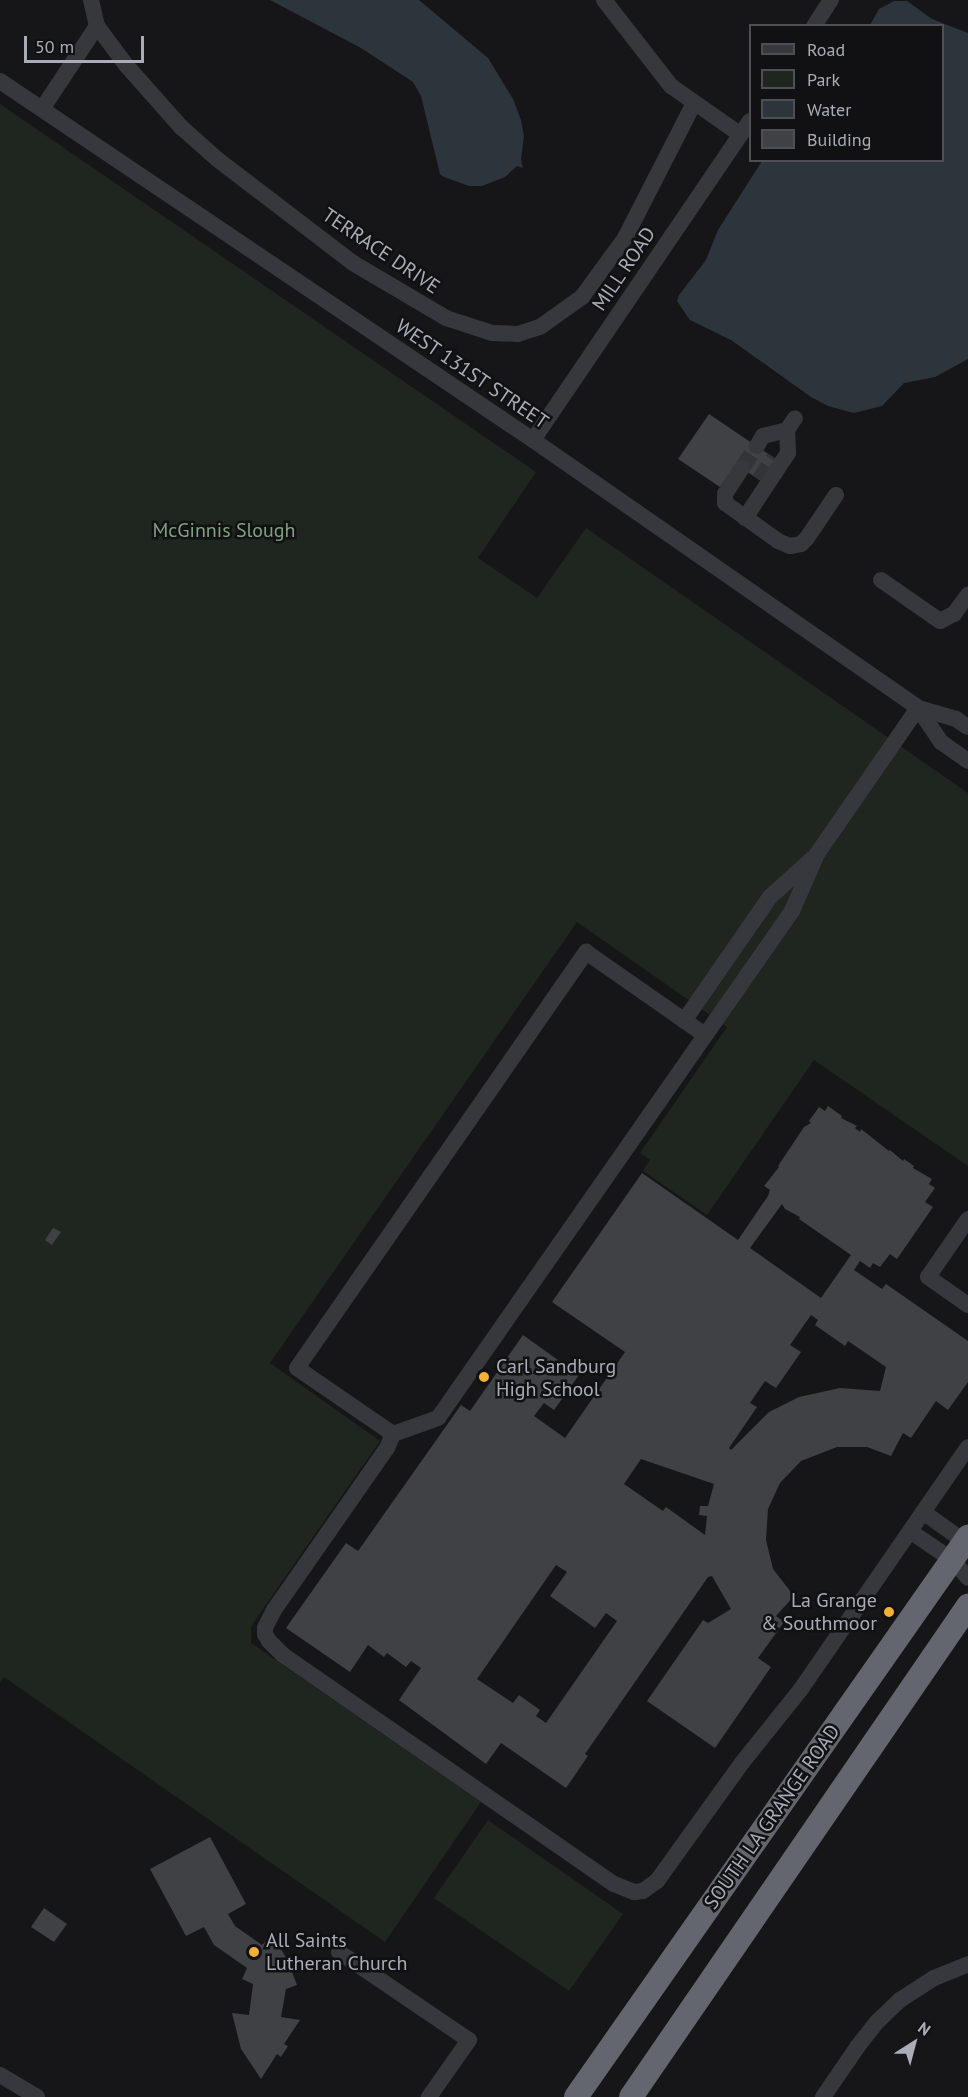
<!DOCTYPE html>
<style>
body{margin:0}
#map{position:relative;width:968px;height:2097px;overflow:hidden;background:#161618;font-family:"PT Sans",sans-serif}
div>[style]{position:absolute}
.green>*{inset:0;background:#1e261f}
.water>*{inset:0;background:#2c353c}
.building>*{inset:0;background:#404145}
.minor-tunnel>*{height:16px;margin-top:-8px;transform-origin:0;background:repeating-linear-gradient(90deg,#333438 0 16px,transparent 0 24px)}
.minor>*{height:16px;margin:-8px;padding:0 8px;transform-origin:8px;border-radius:8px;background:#37383d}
.highway>*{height:24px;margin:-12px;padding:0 12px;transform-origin:12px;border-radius:12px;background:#63666e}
.dots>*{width:16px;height:16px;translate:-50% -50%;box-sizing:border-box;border:3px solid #111113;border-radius:50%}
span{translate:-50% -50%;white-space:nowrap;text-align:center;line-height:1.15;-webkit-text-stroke:5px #111113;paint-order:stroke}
.street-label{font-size:20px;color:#a8adb8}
.park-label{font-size:20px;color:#7fa381}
.poi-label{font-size:20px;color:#a8adb8}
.left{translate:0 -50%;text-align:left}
.right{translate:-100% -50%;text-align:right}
.legend{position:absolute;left:749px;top:24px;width:195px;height:138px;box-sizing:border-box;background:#111113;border:2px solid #4d4f55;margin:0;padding:8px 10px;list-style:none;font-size:18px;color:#a8adb8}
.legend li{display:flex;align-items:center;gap:12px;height:30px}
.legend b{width:30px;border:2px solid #4d4f55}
.north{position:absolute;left:884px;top:2013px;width:60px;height:60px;-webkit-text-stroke:4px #111113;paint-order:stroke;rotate:36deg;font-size:16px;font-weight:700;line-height:24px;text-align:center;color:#a8adb8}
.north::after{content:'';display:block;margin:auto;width:21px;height:27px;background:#a8adb8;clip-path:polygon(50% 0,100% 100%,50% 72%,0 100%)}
.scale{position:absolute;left:24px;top:36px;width:120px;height:27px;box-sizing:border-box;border:3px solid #a8adb8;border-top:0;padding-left:8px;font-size:18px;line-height:21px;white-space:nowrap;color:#a8adb8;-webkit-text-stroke:4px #111113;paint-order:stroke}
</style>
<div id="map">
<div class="green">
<i style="clip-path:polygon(0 104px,536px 472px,478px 558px,537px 598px,586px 528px,968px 793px,968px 1166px,814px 1060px,707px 1215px,643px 1171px,650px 1160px,640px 1153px,727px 1027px,577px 922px,270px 1363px,380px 1441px,256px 1619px,251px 1628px,251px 1643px,481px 1802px,385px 1942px,4px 1677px,0 1682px)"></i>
<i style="clip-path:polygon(488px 1820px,623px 1914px,569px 1991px,434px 1898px)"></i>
</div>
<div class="water">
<i style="clip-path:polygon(270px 0,419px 0,488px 58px,502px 81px,513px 99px,521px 120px,524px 136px,521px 160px,523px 168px,517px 166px,505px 177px,482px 186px,469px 186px,444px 177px,440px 174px,421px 96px,413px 82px,361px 48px)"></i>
<i style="clip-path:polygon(894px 1px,907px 1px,932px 19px,968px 33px,968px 359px,935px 377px,904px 383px,882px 406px,854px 413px,828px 406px,811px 397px,731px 340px,690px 320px,677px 301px,679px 295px,706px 260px,718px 230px,762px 161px,942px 160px,942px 26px,870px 25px,879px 9px)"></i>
</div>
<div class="building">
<i style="clip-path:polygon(709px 414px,780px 462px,765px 484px,736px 464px,720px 487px,678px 459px)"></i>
<i style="clip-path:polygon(evenodd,828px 1106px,842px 1116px,841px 1118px,857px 1126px,855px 1128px,860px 1132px,861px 1129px,889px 1151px,890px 1150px,903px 1161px,904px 1159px,914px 1166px,913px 1168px,932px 1179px,929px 1184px,935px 1188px,925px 1202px,933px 1207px,897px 1259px,890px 1254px,880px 1267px,873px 1263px,870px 1268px,860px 1261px,854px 1270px,882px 1289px,886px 1284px,968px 1341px,968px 1382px,948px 1410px,936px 1401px,911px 1438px,903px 1433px,891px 1456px,867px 1447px,837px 1447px,801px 1461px,780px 1483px,768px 1509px,766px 1540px,773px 1569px,794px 1596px,776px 1616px,784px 1622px,758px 1658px,771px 1667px,715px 1748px,647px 1701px,703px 1620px,708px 1623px,731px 1609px,712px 1576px,708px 1577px,585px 1754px,588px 1756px,566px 1788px,501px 1743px,486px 1764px,399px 1700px,421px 1668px,411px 1661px,406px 1667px,387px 1653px,384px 1657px,368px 1645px,350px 1672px,286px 1628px,346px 1543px,358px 1551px,461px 1405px,470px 1411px,523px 1335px,579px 1375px,554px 1410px,544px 1403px,534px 1416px,565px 1438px,625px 1352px,552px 1302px,642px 1173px,738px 1240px,768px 1196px,770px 1190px,764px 1186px,779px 1167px,778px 1166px,804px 1127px,811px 1123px,809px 1121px,819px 1107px,825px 1111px,828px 1106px,782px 1204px,785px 1209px,800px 1217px,799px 1219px,851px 1255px,821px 1298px,750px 1248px,782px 1204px,828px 1106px,811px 1315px,818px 1320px,815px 1325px,845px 1346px,848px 1341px,886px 1367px,880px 1391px,840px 1388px,799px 1397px,769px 1412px,731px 1450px,729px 1448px,757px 1407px,750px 1403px,765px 1381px,776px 1388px,801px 1352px,790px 1345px,811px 1315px,828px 1106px,641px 1459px,714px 1484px,708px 1506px,700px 1506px,699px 1515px,707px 1516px,705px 1535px,666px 1507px,663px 1511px,624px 1484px,641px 1459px,828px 1106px,556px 1565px,567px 1572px,550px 1596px,595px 1628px,606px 1613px,617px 1621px,546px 1723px,536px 1716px,540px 1710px,519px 1695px,513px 1703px,477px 1679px,556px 1565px)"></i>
<i style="clip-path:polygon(53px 1228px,61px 1232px,52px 1245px,45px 1240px)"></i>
<i style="clip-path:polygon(210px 1837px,246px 1904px,228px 1914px,235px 1926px,262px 1945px,272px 1935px,287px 1959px,297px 1985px,286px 1989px,281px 2017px,300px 2020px,284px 2044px,288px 2046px,281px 2057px,277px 2054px,261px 2079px,241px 2049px,232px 2013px,249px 2015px,253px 1984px,242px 1979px,247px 1968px,214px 1945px,204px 1927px,186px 1936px,150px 1869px)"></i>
<i style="clip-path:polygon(44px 1908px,67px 1924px,54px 1942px,31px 1927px)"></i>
</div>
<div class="minor-tunnel">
<i style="left:742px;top:468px;width:27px;rotate:-56deg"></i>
<i style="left:759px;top:480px;width:27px;rotate:-56deg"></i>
</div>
<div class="minor">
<i style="left:91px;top:0;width:27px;rotate:77deg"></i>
<i style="left:97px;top:26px;width:49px;rotate:53.4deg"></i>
<i style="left:126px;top:65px;width:83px;rotate:48.4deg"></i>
<i style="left:181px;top:127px;width:48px;rotate:41.6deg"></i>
<i style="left:217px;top:159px;width:171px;rotate:37.4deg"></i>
<i style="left:353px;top:263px;width:108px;rotate:30.6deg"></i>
<i style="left:446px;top:318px;width:48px;rotate:18.1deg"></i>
<i style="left:492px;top:333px;width:26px;rotate:2deg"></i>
<i style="left:518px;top:334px;width:23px;rotate:-18deg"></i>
<i style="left:540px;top:327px;width:52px;rotate:-35.5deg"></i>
<i style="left:582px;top:297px;width:73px;rotate:-53.9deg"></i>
<i style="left:625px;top:238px;width:152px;rotate:-62.9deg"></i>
<i style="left:604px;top:0;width:109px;rotate:52.1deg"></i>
<i style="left:671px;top:86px;width:85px;rotate:35deg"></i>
<i style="left:814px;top:26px;width:31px;rotate:-57deg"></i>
<i style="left:0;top:81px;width:643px;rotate:33.96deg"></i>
<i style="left:533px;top:440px;width:469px;rotate:34.8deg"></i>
<i style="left:918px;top:708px;width:40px;rotate:16deg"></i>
<i style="left:956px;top:719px;width:14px;rotate:34deg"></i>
<i style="left:42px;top:109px;width:100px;rotate:-56.5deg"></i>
<i style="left:533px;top:440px;width:386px;rotate:-55.8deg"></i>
<i style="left:757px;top:446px;width:12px;rotate:-59deg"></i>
<i style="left:763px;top:436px;width:25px;rotate:-14deg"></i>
<i style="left:787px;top:430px;width:14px;rotate:-56deg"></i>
<i style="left:742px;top:468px;width:31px;rotate:123deg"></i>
<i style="left:725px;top:494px;width:9px;rotate:90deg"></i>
<i style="left:725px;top:503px;width:65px;rotate:35.6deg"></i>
<i style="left:778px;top:541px;width:13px;rotate:23deg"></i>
<i style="left:790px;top:546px;width:11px;rotate:-10deg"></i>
<i style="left:801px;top:544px;width:8px;rotate:-45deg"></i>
<i style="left:807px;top:538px;width:52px;rotate:-56deg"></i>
<i style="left:745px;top:518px;width:78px;rotate:-56.5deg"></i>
<i style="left:788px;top:453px;width:23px;rotate:-92deg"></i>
<i style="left:881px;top:580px;width:72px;rotate:34.8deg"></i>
<i style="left:940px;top:621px;width:16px;rotate:-27deg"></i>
<i style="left:954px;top:614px;width:24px;rotate:-54deg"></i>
<i style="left:918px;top:708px;width:178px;rotate:124.7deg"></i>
<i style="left:817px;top:854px;width:62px;rotate:113.7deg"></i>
<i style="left:792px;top:911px;width:618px;rotate:124.92deg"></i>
<i style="left:438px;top:1418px;width:48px;rotate:160.4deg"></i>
<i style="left:393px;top:1434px;width:15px;rotate:113deg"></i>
<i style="left:387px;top:1448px;width:198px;rotate:124.9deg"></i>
<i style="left:274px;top:1610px;width:20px;rotate:117deg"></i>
<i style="left:265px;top:1628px;width:6px;rotate:90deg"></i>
<i style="left:265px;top:1634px;width:8px;rotate:60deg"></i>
<i style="left:269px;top:1641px;width:20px;rotate:45deg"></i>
<i style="left:283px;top:1655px;width:402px;rotate:34.7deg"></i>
<i style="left:614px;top:1884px;width:22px;rotate:22deg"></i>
<i style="left:634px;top:1892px;width:9px;rotate:-6deg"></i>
<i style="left:643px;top:1891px;width:17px;rotate:-36deg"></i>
<i style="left:657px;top:1881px;width:144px;rotate:-54.3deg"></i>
<i style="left:741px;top:1764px;width:96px;rotate:-51.3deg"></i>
<i style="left:801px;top:1689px;width:294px;rotate:-55.4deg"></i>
<i style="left:918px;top:708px;width:41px;rotate:55.9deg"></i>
<i style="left:941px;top:742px;width:33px;rotate:35deg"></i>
<i style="left:684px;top:1021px;width:151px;rotate:-55.3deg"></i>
<i style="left:770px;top:897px;width:57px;rotate:-42.1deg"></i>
<i style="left:968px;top:1219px;width:70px;rotate:124.6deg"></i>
<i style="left:928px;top:1277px;width:49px;rotate:35deg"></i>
<i style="left:393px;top:1434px;width:116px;rotate:-145.5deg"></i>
<i style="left:297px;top:1368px;width:507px;rotate:-55.21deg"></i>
<i style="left:586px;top:952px;width:145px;rotate:34.9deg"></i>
<i style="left:923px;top:1512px;width:55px;rotate:35.4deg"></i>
<i style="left:910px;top:1531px;width:51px;rotate:34.6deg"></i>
<i style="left:952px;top:1560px;width:24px;rotate:48deg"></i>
<i style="left:339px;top:1952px;width:157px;rotate:34.1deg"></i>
<i style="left:469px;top:2040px;width:70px;rotate:125.1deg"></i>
<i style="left:0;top:2075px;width:43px;rotate:30.7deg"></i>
<i style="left:823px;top:2097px;width:62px;rotate:-55.5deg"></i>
<i style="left:858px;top:2046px;width:31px;rotate:-52deg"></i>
<i style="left:877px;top:2022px;width:32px;rotate:-44deg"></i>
<i style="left:900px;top:2000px;width:40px;rotate:-32.9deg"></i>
<i style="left:934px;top:1978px;width:37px;rotate:-22deg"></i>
</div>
<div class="highway">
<i style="left:576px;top:2097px;width:684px;rotate:-55.01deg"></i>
<i style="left:631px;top:2097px;width:596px;rotate:-55.54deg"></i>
</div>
<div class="dots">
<i style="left:484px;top:1377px;background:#f2b134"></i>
<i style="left:889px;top:1612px;background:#f2b134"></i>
<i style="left:254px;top:1952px;background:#f2b134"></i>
</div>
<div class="street-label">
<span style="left:381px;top:251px;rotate:34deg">TERRACE DRIVE</span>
<span style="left:624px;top:269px;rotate:-56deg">MILL ROAD</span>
<span style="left:472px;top:374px;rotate:34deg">WEST 131ST STREET</span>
<span style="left:772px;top:1817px;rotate:-55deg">SOUTH LA GRANGE ROAD</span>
</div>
<div class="park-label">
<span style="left:224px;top:530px">McGinnis Slough</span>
</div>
<div class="poi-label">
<span class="left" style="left:496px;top:1378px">Carl Sandburg<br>High School</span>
<span class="right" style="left:877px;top:1612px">La Grange<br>&amp; Southmoor</span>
<span class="left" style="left:266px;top:1952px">All Saints<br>Lutheran Church</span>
</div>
<ul class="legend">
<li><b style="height:8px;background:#37383d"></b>Road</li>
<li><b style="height:16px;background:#1e261f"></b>Park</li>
<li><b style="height:16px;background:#2c353c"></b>Water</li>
<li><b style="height:16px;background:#404145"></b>Building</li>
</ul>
<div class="north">N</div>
<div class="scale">50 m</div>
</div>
